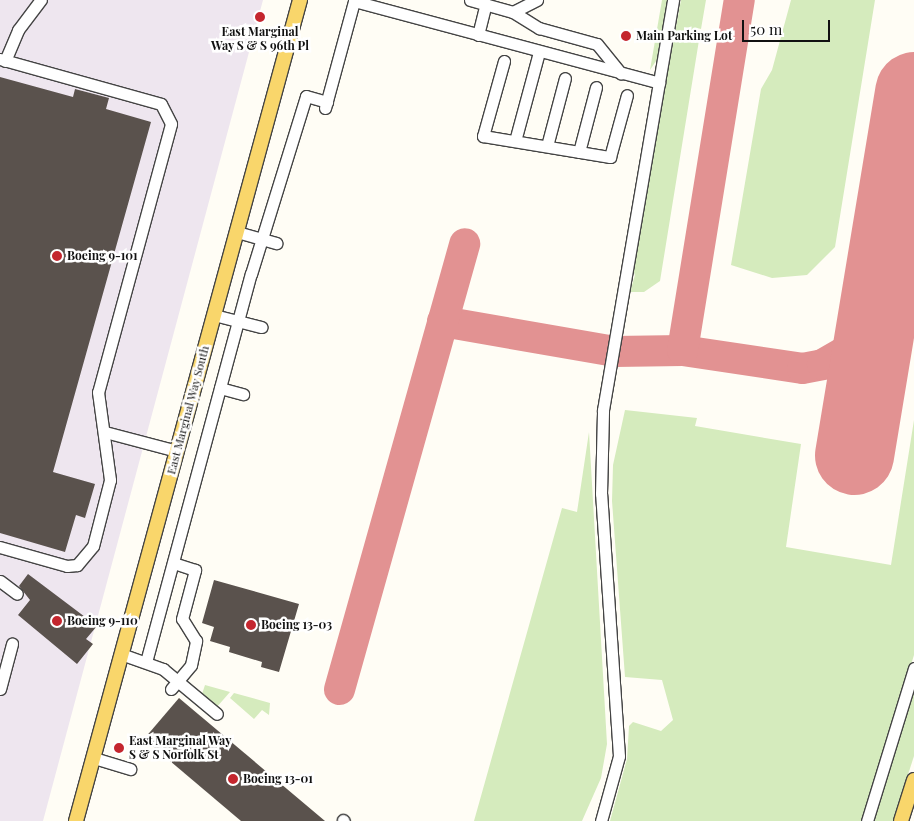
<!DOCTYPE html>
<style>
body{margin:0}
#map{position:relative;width:914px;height:821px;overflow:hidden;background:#fffdf5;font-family:"Playfair Display",serif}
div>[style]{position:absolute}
.industrial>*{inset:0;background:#eee6ef}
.green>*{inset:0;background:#d5ebbd}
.taxiway>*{height:31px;margin:-15.5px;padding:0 15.5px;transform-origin:15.5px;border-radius:15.5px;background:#e29292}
.runway>*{height:79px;margin:-39.5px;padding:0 39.5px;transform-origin:39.5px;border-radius:39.5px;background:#e29292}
.building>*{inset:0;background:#5a524d}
.roads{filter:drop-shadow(1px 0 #444) drop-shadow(-1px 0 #444) drop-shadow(0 1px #444) drop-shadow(0 -1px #444)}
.minor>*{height:11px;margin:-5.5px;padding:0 5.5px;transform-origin:5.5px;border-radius:5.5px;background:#fff}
.major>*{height:14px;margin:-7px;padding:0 7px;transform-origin:7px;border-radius:7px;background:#f9d66b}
.dots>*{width:14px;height:14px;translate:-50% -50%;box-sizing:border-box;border:2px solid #fff;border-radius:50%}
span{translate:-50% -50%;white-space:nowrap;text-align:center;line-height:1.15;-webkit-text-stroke:5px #fff;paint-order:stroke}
.poi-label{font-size:12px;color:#111;font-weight:700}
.left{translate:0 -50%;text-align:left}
.street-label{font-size:12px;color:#111}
.scale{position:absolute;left:742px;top:20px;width:88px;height:22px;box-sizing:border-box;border:2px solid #111;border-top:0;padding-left:6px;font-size:15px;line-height:18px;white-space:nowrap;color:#111;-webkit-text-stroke:4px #fff;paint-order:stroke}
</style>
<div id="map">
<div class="industrial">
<i style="clip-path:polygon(0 0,263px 0,43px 821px,0 821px)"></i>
</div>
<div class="green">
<i style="clip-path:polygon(662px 0,669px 0,660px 55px,650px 70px)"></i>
<i style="clip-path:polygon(681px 0,706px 0,701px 29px,697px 28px,695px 33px,700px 34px,660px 281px,644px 292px,630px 292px,635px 275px,631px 265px)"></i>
<i style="clip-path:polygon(791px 0,875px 0,835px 247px,807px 275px,772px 278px,731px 265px,761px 89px,772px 70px)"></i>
<i style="clip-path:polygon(625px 410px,697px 418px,695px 426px,801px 444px,786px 547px,891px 565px,914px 420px,914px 655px,863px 821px,610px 821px,627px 759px,629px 726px,633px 722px,661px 731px,673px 720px,662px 680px,625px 677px,612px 501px,613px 465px)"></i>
<i style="clip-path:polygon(589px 432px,607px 744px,601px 778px,582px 821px,474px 821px,562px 508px,577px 512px)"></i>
<i style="clip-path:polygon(205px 685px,230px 692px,216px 708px,202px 694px)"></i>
<i style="clip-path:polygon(914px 691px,914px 756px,893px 821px,873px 821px)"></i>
<i style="clip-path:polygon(234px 693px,270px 703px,269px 715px,262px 710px,254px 719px,230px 698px)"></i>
</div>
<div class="taxiway">
<i style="left:442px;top:321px;width:175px;rotate:9.9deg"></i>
<i style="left:614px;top:351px;width:68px;rotate:-0.8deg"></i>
<i style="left:682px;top:350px;width:121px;rotate:8.5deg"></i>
<i style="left:802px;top:368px;width:20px;rotate:-11deg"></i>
<i style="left:822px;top:364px;width:38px;rotate:-30deg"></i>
<i style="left:855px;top:345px;width:13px;rotate:-48deg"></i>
<i style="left:864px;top:335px;width:38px;rotate:-67deg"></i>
<i style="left:682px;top:350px;width:355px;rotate:-80.8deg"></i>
<i style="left:339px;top:689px;width:463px;rotate:-74.3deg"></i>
</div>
<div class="runway">
<i style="left:854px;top:455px;width:369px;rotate:-80.6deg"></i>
</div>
<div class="building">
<i style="clip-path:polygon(0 77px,73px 97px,75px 89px,109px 98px,106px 109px,151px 122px,53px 472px,95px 484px,85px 518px,76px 515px,65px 552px,0 533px)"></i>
<i style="clip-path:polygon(28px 574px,97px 626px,86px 639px,93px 644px,77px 664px,18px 615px,30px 600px,19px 586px)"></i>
<i style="clip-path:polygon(214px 580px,299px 604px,279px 672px,261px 667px,262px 662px,229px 652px,230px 647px,210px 641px,214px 627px,202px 623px)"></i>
<i style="clip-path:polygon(179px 698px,325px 821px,241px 821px,144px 739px)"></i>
</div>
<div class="roads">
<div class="minor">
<i style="left:470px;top:0;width:45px;rotate:15.6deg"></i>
<i style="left:513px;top:12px;width:31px;rotate:32deg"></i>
<i style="left:539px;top:28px;width:60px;rotate:15.4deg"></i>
<i style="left:597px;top:44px;width:38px;rotate:51deg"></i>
<i style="left:513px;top:12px;width:27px;rotate:-27deg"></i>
<i style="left:478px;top:35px;width:32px;rotate:-76deg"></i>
<i style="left:0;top:59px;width:167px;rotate:15.6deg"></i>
<i style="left:161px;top:104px;width:22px;rotate:63deg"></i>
<i style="left:171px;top:124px;width:278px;rotate:105.2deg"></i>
<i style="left:98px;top:392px;width:89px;rotate:82.2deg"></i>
<i style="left:110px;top:480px;width:68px;rotate:104.4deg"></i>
<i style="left:93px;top:546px;width:25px;rotate:130deg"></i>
<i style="left:77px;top:565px;width:10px;rotate:174deg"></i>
<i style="left:67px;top:566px;width:70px;rotate:-164.2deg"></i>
<i style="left:5px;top:61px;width:34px;rotate:-67deg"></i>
<i style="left:18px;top:30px;width:38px;rotate:-53deg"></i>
<i style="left:504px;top:61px;width:78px;rotate:105.6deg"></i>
<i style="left:483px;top:136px;width:129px;rotate:9.4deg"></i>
<i style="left:610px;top:157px;width:64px;rotate:-74.7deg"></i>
<i style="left:325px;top:108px;width:111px;rotate:-74.8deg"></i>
<i style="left:354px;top:1px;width:316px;rotate:15deg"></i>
<i style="left:515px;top:141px;width:92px;rotate:-74.9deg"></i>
<i style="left:547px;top:146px;width:70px;rotate:-75.2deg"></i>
<i style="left:579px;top:152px;width:67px;rotate:-75.3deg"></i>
<i style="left:237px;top:232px;width:41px;rotate:15.8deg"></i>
<i style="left:214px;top:315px;width:49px;rotate:14.3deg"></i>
<i style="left:220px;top:388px;width:24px;rotate:15deg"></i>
<i style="left:105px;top:432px;width:74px;rotate:14.8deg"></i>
<i style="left:0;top:581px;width:21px;rotate:37deg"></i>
<i style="left:121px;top:654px;width:45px;rotate:19.7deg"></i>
<i style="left:163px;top:669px;width:70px;rotate:39.8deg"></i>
<i style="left:146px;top:662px;width:402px;rotate:-74.9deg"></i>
<i style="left:251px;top:274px;width:186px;rotate:-72.8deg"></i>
<i style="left:306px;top:96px;width:22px;rotate:16deg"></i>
<i style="left:0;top:689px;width:47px;rotate:-75.1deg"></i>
<i style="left:171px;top:689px;width:31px;rotate:-50deg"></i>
<i style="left:191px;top:665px;width:25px;rotate:-78deg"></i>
<i style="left:196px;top:641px;width:26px;rotate:-122deg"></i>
<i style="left:182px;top:619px;width:51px;rotate:-75.1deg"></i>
<i style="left:195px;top:570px;width:23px;rotate:-162deg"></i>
<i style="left:94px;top:758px;width:38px;rotate:17deg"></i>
<i style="left:343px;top:820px;width:1px;rotate:45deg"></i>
<i style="left:601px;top:821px;width:67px;rotate:-74.5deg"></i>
<i style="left:619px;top:756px;width:263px;rotate:-93.9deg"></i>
<i style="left:601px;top:494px;width:84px;rotate:-88.6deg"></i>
<i style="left:603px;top:410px;width:416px;rotate:-80.3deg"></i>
<i style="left:867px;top:821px;width:160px;rotate:-72.9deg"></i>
</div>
<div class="major">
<i style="left:76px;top:821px;width:851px;rotate:-74.74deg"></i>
<i style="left:901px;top:821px;width:43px;rotate:-72.4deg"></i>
</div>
</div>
<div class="dots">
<i style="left:260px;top:17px;background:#c4262e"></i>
<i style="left:626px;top:36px;background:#c4262e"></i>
<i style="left:57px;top:256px;background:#c4262e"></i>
<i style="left:57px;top:621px;background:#c4262e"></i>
<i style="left:251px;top:625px;background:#c4262e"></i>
<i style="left:119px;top:748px;background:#c4262e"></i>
<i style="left:233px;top:779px;background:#c4262e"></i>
</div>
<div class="poi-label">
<span style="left:260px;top:39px">East Marginal<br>Way S &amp; S 96th Pl</span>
<span class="left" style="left:636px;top:36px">Main Parking Lot</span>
<span class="left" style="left:67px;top:256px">Boeing 9-101</span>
<span class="left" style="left:67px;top:621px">Boeing 9-110</span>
<span class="left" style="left:261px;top:625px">Boeing 13-03</span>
<span class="left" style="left:129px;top:748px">East Marginal Way<br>S &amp; S Norfolk St</span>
<span class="left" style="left:243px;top:779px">Boeing 13-01</span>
</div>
<div class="street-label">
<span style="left:188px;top:410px;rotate:-75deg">East Marginal Way South</span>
</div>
<div class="scale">50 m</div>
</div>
